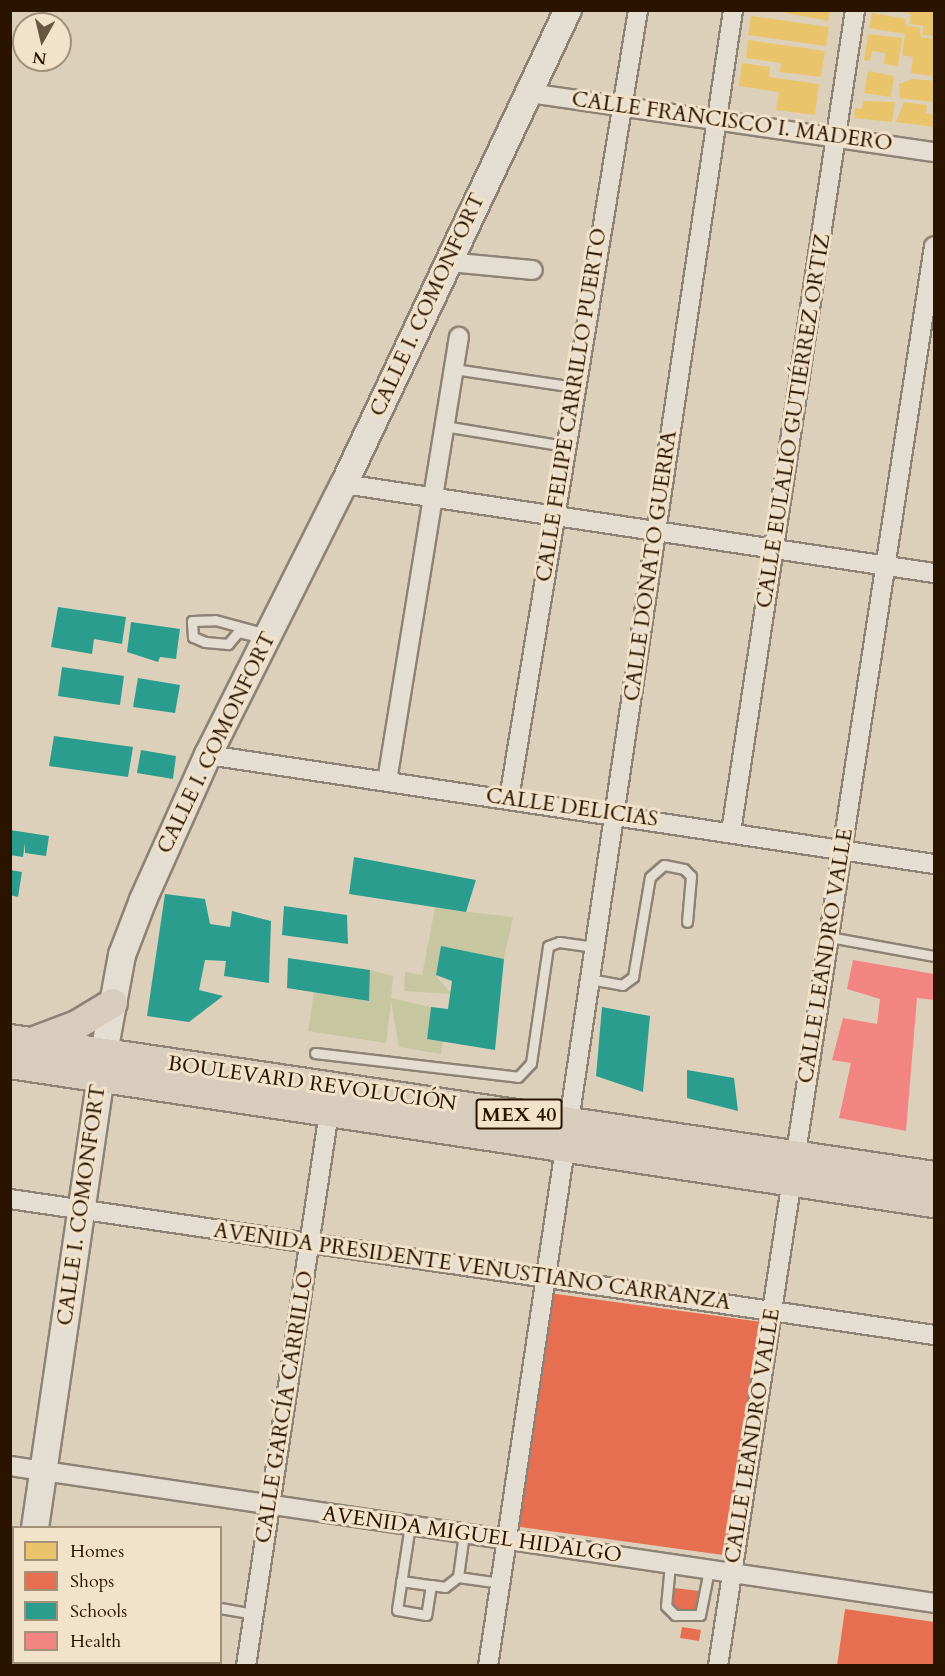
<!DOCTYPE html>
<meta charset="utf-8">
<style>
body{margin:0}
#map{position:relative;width:945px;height:1676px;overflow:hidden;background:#ddd0ba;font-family:Cardo,serif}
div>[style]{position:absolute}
.green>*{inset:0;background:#c6c6a1}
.homes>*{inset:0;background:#e9c46a}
.shops>*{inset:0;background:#e76f51}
.schools>*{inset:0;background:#2a9d8f}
.health>*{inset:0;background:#f28482}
.roads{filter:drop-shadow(2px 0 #8d8274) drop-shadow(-2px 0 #8d8274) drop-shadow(0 2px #8d8274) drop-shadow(0 -2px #8d8274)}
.service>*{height:9px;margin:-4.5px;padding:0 4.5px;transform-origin:4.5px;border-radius:4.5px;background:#e4ddd2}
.minor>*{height:18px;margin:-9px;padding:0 9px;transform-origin:9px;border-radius:9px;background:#e4ddd2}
.secondary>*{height:26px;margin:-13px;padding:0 13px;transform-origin:13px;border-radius:13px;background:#e4ddd2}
.primary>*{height:28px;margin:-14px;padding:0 14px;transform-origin:14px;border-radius:14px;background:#d8cdbd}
span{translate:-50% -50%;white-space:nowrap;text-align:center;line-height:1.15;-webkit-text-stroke:6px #f2e2c9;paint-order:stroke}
.shield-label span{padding:2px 4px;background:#f2e2c9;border:2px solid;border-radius:4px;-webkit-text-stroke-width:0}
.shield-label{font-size:20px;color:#2a1400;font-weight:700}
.street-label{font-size:21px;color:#2a1400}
.frame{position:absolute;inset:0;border:12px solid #2a1400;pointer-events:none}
.legend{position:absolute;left:12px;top:1526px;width:210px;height:138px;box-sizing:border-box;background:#f2e2c9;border:2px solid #a29079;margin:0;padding:8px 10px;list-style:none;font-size:18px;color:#2a1400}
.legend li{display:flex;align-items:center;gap:12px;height:30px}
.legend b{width:30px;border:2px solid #a29079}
.north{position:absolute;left:12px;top:12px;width:60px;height:60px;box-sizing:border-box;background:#f2e2c9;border:2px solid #a29079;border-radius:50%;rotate:188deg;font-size:16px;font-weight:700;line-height:24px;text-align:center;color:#2a1400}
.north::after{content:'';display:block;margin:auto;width:21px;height:27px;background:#695641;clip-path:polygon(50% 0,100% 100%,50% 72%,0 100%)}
</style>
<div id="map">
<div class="green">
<i style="clip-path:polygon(435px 908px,513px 917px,504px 959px,441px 946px,436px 975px,451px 994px,404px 991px,405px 972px,422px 975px)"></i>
<i style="clip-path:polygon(370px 970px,393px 976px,391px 998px,431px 1007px,428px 1039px,443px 1041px,441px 1054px,399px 1047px,391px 1001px,386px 1043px,308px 1031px,314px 992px,369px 1001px)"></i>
</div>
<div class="homes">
<i style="clip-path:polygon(770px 10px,830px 10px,828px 21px)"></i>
<i style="clip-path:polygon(895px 10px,934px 10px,934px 36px,922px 35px,924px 26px,909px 24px,911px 14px)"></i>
<i style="clip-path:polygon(872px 13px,906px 19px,905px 25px,920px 28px,921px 37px,934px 39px,933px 76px,911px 73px,913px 57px,902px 55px,905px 34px,869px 28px)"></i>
<i style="clip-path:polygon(751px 16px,829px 27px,826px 46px,748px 35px)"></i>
<i style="clip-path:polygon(868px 34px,902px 38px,898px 66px,884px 64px,885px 53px,872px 51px,870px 61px,864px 60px)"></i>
<i style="clip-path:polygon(748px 40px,825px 51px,821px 77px,780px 72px,781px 63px,746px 58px)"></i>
<i style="clip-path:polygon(742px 63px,770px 67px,769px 77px,819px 84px,815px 115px,776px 110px,779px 92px,739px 86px)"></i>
<i style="clip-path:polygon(868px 71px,894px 76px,891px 97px,864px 93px)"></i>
<i style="clip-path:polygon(913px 79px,934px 81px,934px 102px,900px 98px,899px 84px)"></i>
<i style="clip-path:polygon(863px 101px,895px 102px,892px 122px,854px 118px,855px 108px,862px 109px)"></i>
<i style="clip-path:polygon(904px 102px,927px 105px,926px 113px,933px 114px,934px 127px,896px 122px)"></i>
</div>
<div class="shops">
<i style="clip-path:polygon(549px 1293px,762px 1322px,723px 1555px,513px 1526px)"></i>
<i style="clip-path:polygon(674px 1588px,700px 1591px,696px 1611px,674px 1610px)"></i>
<i style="clip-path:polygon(845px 1609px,934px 1622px,934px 1666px,837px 1666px)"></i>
<i style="clip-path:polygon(682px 1627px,701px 1630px,699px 1641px,680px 1638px)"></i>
</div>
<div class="schools">
<i style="clip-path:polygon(58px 607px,126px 617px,122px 644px,94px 639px,92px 654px,51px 647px)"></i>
<i style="clip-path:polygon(131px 622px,180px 629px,176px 659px,160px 657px,158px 662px,127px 652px)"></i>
<i style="clip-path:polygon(62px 667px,124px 676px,120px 705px,58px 696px)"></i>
<i style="clip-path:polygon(138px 678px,180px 685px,175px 713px,133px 707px)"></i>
<i style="clip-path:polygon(54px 736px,133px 747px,128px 777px,49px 766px)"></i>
<i style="clip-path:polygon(141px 750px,176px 756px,173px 779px,137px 773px)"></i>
<i style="clip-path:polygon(10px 830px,49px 836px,46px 856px,25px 853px,25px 843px,23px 857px,10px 855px)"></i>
<i style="clip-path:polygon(354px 857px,476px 880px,466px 912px,349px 894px)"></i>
<i style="clip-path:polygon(10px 870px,22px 872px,18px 897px,10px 895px)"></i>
<i style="clip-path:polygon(165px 894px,205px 899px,210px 924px,230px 927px,232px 911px,271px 921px,269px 983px,224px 976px,226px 961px,205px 960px,199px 990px,223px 996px,189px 1022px,147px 1016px)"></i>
<i style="clip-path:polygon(284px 906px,347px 915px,348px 944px,282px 935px)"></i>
<i style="clip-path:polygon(441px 946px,504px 959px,495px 1050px,427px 1039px,431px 1007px,448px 1009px,452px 981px,436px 975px)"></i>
<i style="clip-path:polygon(288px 958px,370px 970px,369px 1001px,287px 988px)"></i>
<i style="clip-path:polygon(602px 1007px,650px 1016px,643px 1092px,596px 1076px)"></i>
<i style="clip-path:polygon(687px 1070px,734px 1078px,738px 1111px,687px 1098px)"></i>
</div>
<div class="health">
<i style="clip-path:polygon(853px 960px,934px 974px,934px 1000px,917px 998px,906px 1131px,839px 1118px,851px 1063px,832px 1060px,843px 1018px,877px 1024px,880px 999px,847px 989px)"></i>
</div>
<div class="roads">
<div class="service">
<i style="left:454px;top:369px;width:122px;rotate:8.5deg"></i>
<i style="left:444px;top:426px;width:123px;rotate:9.4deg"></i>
<i style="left:264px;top:638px;width:27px;rotate:-167deg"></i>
<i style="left:238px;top:632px;width:16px;rotate:130deg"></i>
<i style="left:228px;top:644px;width:23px;rotate:-175deg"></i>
<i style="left:205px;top:642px;width:13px;rotate:-157deg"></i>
<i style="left:193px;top:637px;width:16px;rotate:-94deg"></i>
<i style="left:192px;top:621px;width:23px;rotate:-2deg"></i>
<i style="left:215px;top:620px;width:54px;rotate:15.1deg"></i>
<i style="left:829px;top:937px;width:107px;rotate:10.3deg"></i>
<i style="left:589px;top:979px;width:34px;rotate:10deg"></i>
<i style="left:622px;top:985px;width:14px;rotate:-36deg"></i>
<i style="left:633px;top:977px;width:101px;rotate:-80.4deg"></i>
<i style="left:650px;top:877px;width:18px;rotate:-41deg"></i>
<i style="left:664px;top:865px;width:20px;rotate:11deg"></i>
<i style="left:684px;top:869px;width:10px;rotate:45deg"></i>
<i style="left:691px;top:876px;width:46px;rotate:95deg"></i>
<i style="left:315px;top:1053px;width:204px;rotate:6.7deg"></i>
<i style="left:518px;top:1077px;width:19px;rotate:-47deg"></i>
<i style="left:531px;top:1063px;width:118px;rotate:-81.7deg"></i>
<i style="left:548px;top:946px;width:12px;rotate:-20deg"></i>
<i style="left:559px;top:942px;width:34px;rotate:8deg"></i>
<i style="left:464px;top:1533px;width:44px;rotate:97.8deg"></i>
<i style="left:458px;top:1577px;width:42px;rotate:8.1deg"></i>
<i style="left:670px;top:1564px;width:42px;rotate:95.4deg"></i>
<i style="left:666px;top:1606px;width:13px;rotate:45deg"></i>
<i style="left:675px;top:1615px;width:25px"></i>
<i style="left:700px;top:1615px;width:46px;rotate:-78.7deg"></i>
<i style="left:401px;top:1581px;width:30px;rotate:8deg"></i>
<i style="left:431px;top:1585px;width:30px;rotate:99deg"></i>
<i style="left:426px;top:1615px;width:29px;rotate:-170deg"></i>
<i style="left:397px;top:1610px;width:86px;rotate:-81.3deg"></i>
<i style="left:431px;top:1585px;width:14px;rotate:8deg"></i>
<i style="left:445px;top:1587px;width:16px;rotate:-38deg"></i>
<i style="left:220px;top:1608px;width:34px;rotate:10deg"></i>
</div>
<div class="minor">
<i style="left:529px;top:93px;width:409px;rotate:8.3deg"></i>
<i style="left:448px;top:262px;width:85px;rotate:5.4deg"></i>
<i style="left:344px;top:484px;width:597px;rotate:8.58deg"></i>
<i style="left:208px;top:755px;width:734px;rotate:8.54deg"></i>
<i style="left:387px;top:781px;width:450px;rotate:-80.8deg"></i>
<i style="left:509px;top:799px;width:799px;rotate:-80.71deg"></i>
<i style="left:731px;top:832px;width:831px;rotate:-81.42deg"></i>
<i style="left:569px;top:1121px;width:1123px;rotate:-81.6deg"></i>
<i style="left:10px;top:1199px;width:934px;rotate:8.37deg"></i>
<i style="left:10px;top:1466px;width:934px;rotate:8.43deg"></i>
<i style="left:246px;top:1666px;width:560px;rotate:-81.48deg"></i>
<i style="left:488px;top:1666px;width:524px;rotate:-81.54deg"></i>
<i style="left:718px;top:1666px;width:1436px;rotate:-81.35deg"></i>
</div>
<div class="secondary">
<i style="left:35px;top:1528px;width:480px;rotate:-81.7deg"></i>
<i style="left:104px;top:1053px;width:100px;rotate:-79.6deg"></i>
<i style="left:122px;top:955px;width:59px;rotate:-69.1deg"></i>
<i style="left:143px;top:900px;width:159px;rotate:-65.9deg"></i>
<i style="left:208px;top:755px;width:303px;rotate:-63.4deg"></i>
<i style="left:344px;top:484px;width:524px;rotate:-64.71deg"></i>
<i style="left:15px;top:1666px;width:4px;rotate:-90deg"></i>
</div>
<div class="primary">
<i style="left:10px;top:1039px;width:934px;rotate:8.43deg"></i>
<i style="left:34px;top:1041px;width:46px;rotate:-20.4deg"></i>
<i style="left:77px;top:1025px;width:42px;rotate:-31.4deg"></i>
<i style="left:10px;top:1064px;width:934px;rotate:8.56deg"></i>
</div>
</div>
<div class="shield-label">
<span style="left:519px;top:1114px">MEX 40</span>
</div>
<div class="street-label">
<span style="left:732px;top:122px;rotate:8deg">CALLE FRANCISCO I. MADERO</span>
<span style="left:428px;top:305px;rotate:-65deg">CALLE I. COMONFORT</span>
<span style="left:572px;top:405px;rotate:-81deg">CALLE FELIPE CARRILLO PUERTO</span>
<span style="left:794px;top:421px;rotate:-81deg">CALLE EULALIO GUTIÉRREZ ORTIZ</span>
<span style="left:651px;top:566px;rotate:-82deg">CALLE DONATO GUERRA</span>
<span style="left:217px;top:743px;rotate:-64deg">CALLE I. COMONFORT</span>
<span style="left:572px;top:808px;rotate:8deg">CALLE DELICIAS</span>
<span style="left:826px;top:956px;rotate:-81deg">CALLE LEANDRO VALLE</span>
<span style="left:312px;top:1084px;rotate:8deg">BOULEVARD REVOLUCIÓN</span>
<span style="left:82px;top:1205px;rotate:-82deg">CALLE I. COMONFORT</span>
<span style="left:472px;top:1267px;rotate:8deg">AVENIDA PRESIDENTE VENUSTIANO CARRANZA</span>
<span style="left:285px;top:1407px;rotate:-81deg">CALLE GARCÍA CARRILLO</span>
<span style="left:753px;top:1436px;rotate:-81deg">CALLE LEANDRO VALLE</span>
<span style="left:472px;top:1535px;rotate:8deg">AVENIDA MIGUEL HIDALGO</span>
</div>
<div class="frame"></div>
<ul class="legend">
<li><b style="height:16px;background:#e9c46a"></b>Homes</li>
<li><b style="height:16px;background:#e76f51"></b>Shops</li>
<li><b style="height:16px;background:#2a9d8f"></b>Schools</li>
<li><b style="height:16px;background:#f28482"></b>Health</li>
</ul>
<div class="north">N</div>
</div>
